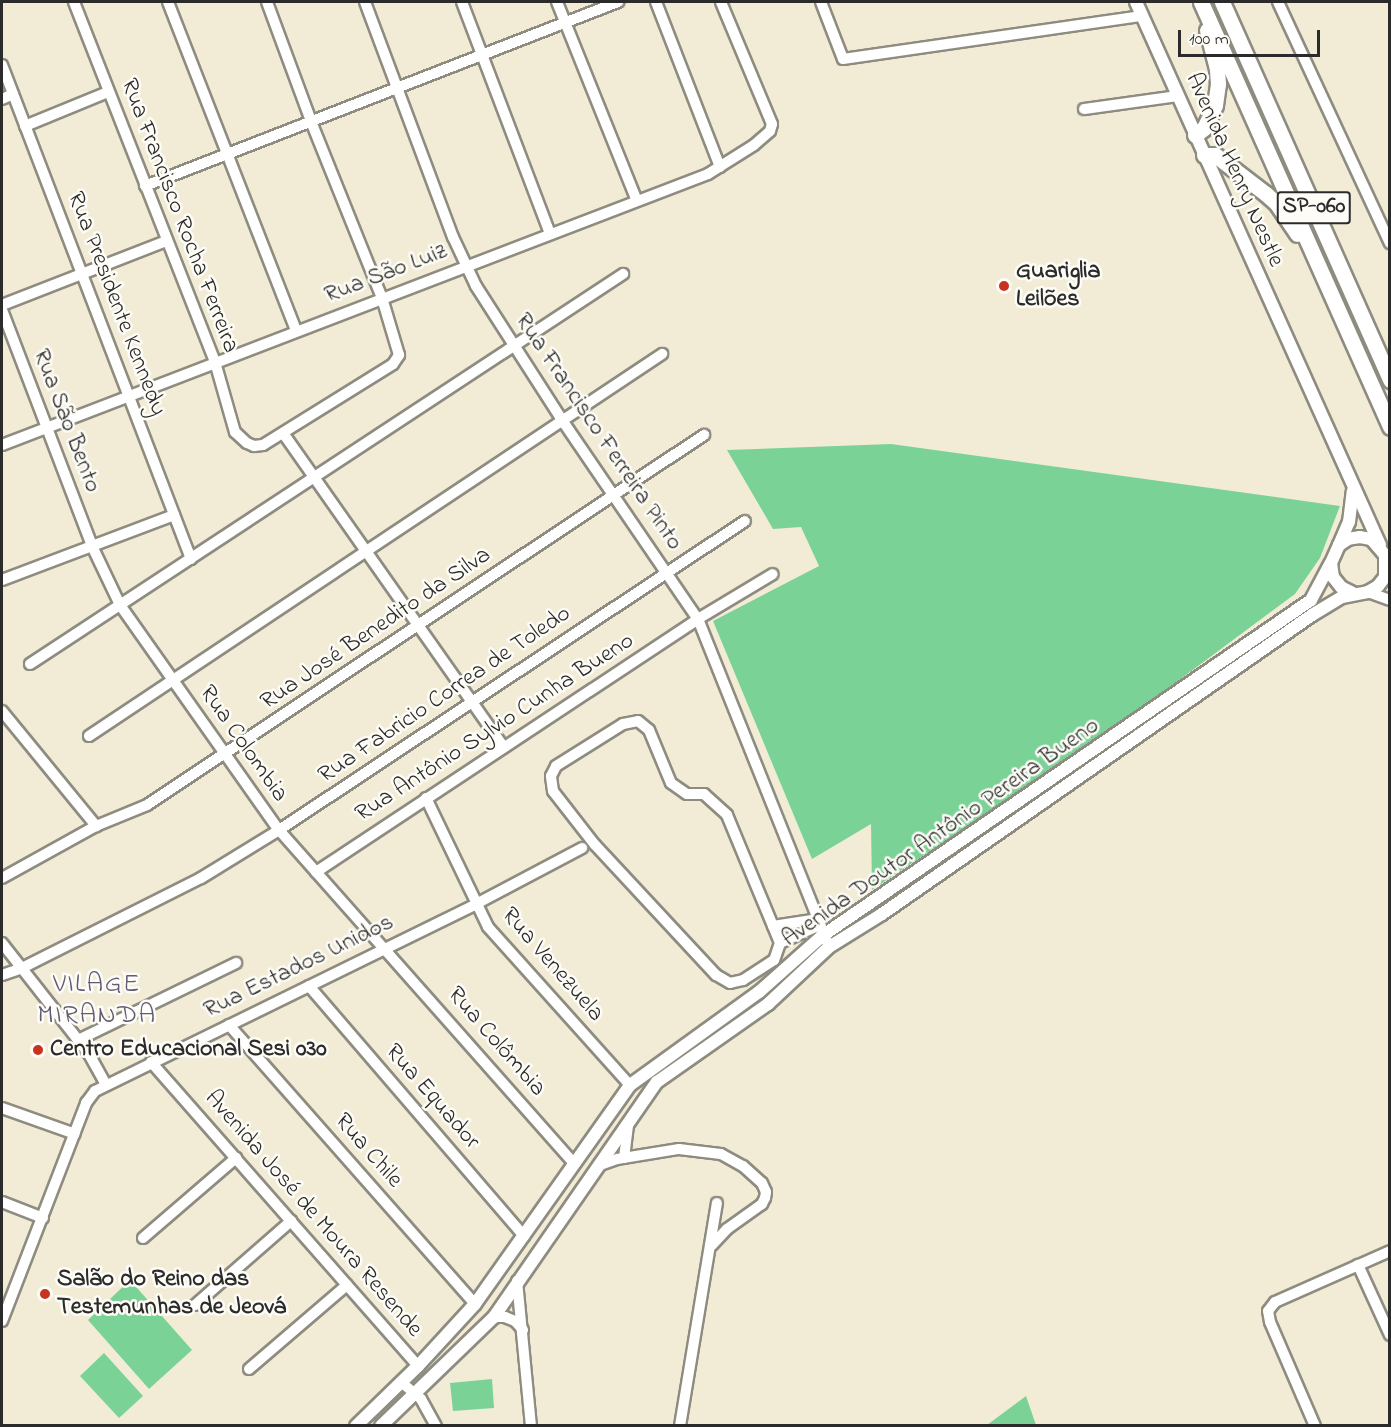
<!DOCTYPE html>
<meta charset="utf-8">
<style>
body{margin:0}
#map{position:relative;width:1391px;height:1427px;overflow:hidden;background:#f2ecd6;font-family:"Indie Flower",sans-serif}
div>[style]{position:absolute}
.green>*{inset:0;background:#7bd296}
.roads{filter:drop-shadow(2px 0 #8e8c80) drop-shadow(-2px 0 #8e8c80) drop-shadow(0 2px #8e8c80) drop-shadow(0 -2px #8e8c80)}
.minor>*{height:10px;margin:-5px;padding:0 5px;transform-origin:5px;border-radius:5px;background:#fff}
.major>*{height:12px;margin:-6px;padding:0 6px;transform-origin:6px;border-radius:6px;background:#fff}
.highway>*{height:15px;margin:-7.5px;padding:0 7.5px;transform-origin:7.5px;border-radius:7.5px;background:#fff}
.dots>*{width:16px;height:16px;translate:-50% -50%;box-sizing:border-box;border:3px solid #fdfcf7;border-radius:50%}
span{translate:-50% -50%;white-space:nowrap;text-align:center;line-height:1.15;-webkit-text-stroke:5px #fdfcf7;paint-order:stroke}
.shield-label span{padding:2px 4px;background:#fdfcf7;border:2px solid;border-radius:4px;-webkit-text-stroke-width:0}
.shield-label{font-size:22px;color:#2b2b2b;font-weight:700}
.street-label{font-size:24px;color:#2b2b2b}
.poi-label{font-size:24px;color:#2b2b2b;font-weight:700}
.left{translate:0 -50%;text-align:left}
.quarter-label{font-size:27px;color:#615b74;letter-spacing:1.5px}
.frame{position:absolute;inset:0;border:3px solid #2b2b2b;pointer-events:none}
.scale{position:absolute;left:1178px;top:30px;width:142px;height:27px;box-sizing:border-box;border:3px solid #2b2b2b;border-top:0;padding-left:8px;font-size:18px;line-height:21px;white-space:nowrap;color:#2b2b2b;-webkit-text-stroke:4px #fdfcf7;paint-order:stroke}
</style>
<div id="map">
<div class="green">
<i style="clip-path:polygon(891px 444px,1340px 506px,1320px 558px,1295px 594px,1120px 724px,872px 890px,871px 824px,812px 859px,713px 621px,819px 566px,801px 527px,773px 529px,727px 450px)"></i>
<i style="clip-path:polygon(130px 1280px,192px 1350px,149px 1389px,88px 1320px)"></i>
<i style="clip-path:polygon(104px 1353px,143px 1396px,119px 1418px,80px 1376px)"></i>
<i style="clip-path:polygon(492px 1379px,494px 1408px,453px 1411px,450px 1383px)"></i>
<i style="clip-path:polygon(1026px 1396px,1036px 1425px,987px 1425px)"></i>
</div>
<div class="roads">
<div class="minor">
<i style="left:74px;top:2px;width:387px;rotate:68.6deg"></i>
<i style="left:215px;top:362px;width:73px;rotate:74.1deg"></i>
<i style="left:235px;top:432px;width:16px;rotate:43deg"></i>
<i style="left:247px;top:443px;width:8px;rotate:23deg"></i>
<i style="left:254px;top:446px;width:9px;rotate:-6deg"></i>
<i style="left:263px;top:445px;width:153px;rotate:-31.9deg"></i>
<i style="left:393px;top:364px;width:11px;rotate:-56deg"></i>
<i style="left:399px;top:355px;width:59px;rotate:-106.6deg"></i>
<i style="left:382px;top:298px;width:191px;rotate:-111.9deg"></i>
<i style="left:311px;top:121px;width:127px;rotate:-110.3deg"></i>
<i style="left:168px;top:2px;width:353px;rotate:68.7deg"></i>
<i style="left:365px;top:2px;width:251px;rotate:69.5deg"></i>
<i style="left:453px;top:237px;width:54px;rotate:64.9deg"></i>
<i style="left:476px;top:286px;width:159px;rotate:57.3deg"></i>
<i style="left:562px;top:420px;width:241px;rotate:55.7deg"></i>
<i style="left:698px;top:619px;width:353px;rotate:68.2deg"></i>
<i style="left:462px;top:2px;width:248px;rotate:69.2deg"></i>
<i style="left:557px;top:2px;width:214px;rotate:68.1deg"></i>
<i style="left:656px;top:2px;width:177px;rotate:68.8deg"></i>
<i style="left:821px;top:2px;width:61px;rotate:68.9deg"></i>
<i style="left:843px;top:59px;width:302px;rotate:-8.2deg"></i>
<i style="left:1278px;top:2px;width:266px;rotate:65.1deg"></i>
<i style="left:2px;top:65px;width:529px;rotate:69.06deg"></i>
<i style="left:2px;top:99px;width:12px;rotate:-24deg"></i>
<i style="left:1084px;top:109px;width:95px;rotate:-7.9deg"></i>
<i style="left:25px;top:126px;width:90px;rotate:-22.3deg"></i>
<i style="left:145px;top:186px;width:508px;rotate:-21.26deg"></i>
<i style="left:2px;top:305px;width:176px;rotate:-21.3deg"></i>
<i style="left:2px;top:310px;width:253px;rotate:69.1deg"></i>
<i style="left:92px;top:546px;width:65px;rotate:64.6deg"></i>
<i style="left:120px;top:605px;width:276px;rotate:54.8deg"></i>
<i style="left:279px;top:830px;width:445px;rotate:48.5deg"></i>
<i style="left:283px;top:433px;width:384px;rotate:54.9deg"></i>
<i style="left:2px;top:445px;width:756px;rotate:-21deg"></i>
<i style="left:708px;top:174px;width:54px;rotate:-32.2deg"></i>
<i style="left:754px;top:145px;width:21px;rotate:-41deg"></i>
<i style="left:770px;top:131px;width:7px;rotate:-74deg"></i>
<i style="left:772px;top:124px;width:132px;rotate:-112.7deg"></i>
<i style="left:2px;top:580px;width:184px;rotate:-20.7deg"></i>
<i style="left:1368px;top:592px;width:23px;rotate:20deg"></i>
<i style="left:30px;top:664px;width:710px;rotate:-33.33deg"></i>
<i style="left:2px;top:711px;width:149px;rotate:50.7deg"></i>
<i style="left:638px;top:721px;width:14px;rotate:39deg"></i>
<i style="left:649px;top:730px;width:57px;rotate:67.5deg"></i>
<i style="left:671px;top:783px;width:19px;rotate:35deg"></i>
<i style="left:687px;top:794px;width:17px"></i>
<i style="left:704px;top:794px;width:31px;rotate:42deg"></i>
<i style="left:727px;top:815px;width:139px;rotate:67.5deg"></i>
<i style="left:780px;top:943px;width:18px;rotate:109deg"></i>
<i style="left:774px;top:960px;width:37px;rotate:147deg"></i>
<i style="left:743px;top:980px;width:13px;rotate:167deg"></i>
<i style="left:730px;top:983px;width:16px;rotate:-150deg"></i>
<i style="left:716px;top:975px;width:178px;rotate:-132.9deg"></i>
<i style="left:595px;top:845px;width:68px;rotate:-127.9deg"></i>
<i style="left:553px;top:791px;width:15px;rotate:-98deg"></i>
<i style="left:551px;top:776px;width:11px;rotate:-63deg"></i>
<i style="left:556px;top:766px;width:79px;rotate:-32.1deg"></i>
<i style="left:623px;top:724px;width:15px;rotate:-11deg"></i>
<i style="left:89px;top:736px;width:689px;rotate:-33.69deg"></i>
<i style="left:426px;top:798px;width:143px;rotate:64.3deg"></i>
<i style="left:488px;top:927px;width:212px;rotate:48.1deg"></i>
<i style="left:316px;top:872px;width:458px;rotate:-33.5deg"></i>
<i style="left:698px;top:619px;width:87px;rotate:-31deg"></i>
<i style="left:2px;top:878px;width:107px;rotate:-29deg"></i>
<i style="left:96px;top:826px;width:55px;rotate:-22.4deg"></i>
<i style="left:147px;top:805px;width:669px;rotate:-33.6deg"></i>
<i style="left:773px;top:926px;width:46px;rotate:-8.8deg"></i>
<i style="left:2px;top:943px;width:141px;rotate:51.9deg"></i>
<i style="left:89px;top:1054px;width:35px;rotate:61deg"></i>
<i style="left:780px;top:943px;width:44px;rotate:-24.2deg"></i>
<i style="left:2px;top:975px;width:21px;rotate:-19deg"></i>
<i style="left:22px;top:968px;width:200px;rotate:-26.7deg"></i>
<i style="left:201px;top:878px;width:92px;rotate:-31.6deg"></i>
<i style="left:279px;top:830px;width:559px;rotate:-33.55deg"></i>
<i style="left:309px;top:986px;width:330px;rotate:49.3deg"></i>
<i style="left:229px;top:1025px;width:372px;rotate:48.6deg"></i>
<i style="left:78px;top:1040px;width:176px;rotate:-26deg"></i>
<i style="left:151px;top:1062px;width:405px;rotate:48.7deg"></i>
<i style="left:2px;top:1108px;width:77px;rotate:19.6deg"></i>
<i style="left:624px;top:1158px;width:35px;rotate:-83deg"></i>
<i style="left:600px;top:1165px;width:18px;rotate:-19deg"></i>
<i style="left:617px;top:1159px;width:63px;rotate:-9.2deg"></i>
<i style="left:679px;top:1149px;width:42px;rotate:6.8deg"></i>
<i style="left:721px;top:1154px;width:25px;rotate:29deg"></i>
<i style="left:743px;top:1166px;width:25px;rotate:42deg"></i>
<i style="left:762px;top:1183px;width:10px;rotate:66deg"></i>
<i style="left:766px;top:1192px;width:6px;rotate:99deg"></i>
<i style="left:765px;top:1198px;width:7px;rotate:117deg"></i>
<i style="left:762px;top:1204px;width:43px;rotate:144.5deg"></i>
<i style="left:727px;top:1229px;width:22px;rotate:133deg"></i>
<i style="left:2px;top:1202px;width:44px;rotate:21.3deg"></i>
<i style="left:143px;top:1238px;width:123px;rotate:-40.7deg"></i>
<i style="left:1358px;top:1265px;width:77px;rotate:65.4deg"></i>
<i style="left:517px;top:1281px;width:146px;rotate:84.5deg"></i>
<i style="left:195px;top:1305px;width:128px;rotate:-41.2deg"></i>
<i style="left:494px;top:1317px;width:11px"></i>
<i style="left:505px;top:1317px;width:11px;rotate:22deg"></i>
<i style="left:515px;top:1321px;width:12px;rotate:48deg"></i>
<i style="left:2px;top:1321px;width:234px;rotate:-68.9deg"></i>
<i style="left:86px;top:1103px;width:15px;rotate:-53deg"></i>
<i style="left:95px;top:1091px;width:424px;rotate:-26.1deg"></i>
<i style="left:476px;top:904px;width:120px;rotate:-27.8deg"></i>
<i style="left:249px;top:1369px;width:129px;rotate:-40.6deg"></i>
<i style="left:401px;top:1382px;width:26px;rotate:40deg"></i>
<i style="left:421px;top:1399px;width:31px;rotate:61deg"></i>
<i style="left:680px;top:1426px;width:226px;rotate:-80.6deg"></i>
<i style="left:1315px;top:1426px;width:113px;rotate:-113.4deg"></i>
<i style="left:1270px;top:1322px;width:11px;rotate:-100deg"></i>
<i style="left:1268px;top:1311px;width:11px;rotate:-52deg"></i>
<i style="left:1275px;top:1302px;width:126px;rotate:-23.9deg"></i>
</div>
<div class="major">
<i style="left:1136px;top:2px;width:595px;rotate:65.8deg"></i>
<i style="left:1339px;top:545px;width:25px;rotate:-67deg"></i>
<i style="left:1349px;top:522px;width:31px;rotate:-83deg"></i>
<i style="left:356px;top:1426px;width:86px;rotate:-44.1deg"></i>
<i style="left:418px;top:1366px;width:84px;rotate:-47.4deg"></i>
<i style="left:475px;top:1304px;width:268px;rotate:-54.7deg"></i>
<i style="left:630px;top:1085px;width:159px;rotate:-35.8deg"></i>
<i style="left:759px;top:992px;width:84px;rotate:-41.6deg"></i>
<i style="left:822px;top:936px;width:593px;rotate:-34.49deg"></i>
<i style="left:1311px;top:600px;width:40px;rotate:-62deg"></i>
<i style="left:381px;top:1426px;width:157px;rotate:-44deg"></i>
<i style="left:494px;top:1317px;width:286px;rotate:-55.3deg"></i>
<i style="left:657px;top:1082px;width:136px;rotate:-35.1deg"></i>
<i style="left:768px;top:1004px;width:83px;rotate:-43.1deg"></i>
<i style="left:829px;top:947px;width:62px;rotate:-31.9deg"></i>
<i style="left:882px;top:914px;width:524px;rotate:-34.81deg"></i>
<i style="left:1312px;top:615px;width:35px;rotate:-31deg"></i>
<i style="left:1342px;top:597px;width:26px;rotate:-11deg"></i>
<i style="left:1368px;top:592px;width:12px;rotate:-31deg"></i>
<i style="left:1378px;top:586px;width:11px;rotate:-52deg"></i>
<i style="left:1385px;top:577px;width:22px;rotate:-90deg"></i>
<i style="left:1385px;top:555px;width:21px;rotate:-131deg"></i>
<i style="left:1371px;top:539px;width:11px;rotate:-170deg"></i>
<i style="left:1360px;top:537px;width:12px;rotate:171deg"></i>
<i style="left:1348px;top:539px;width:11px;rotate:146deg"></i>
<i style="left:1339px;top:545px;width:20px;rotate:114deg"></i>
<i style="left:1331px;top:563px;width:14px;rotate:82deg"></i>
<i style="left:1333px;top:577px;width:13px;rotate:51deg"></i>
<i style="left:1341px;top:587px;width:13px;rotate:27deg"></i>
</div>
<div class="highway">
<i style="left:1201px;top:2px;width:465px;rotate:66deg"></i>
<i style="left:1222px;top:2px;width:414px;rotate:66deg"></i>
<i style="left:1195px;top:135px;width:11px;rotate:-38deg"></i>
<i style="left:1204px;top:128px;width:25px;rotate:-64deg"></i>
<i style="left:1215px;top:105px;width:21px;rotate:-82deg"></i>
<i style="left:1218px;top:84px;width:15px;rotate:-94deg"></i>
<i style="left:1217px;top:69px;width:40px;rotate:-104.4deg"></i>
<i style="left:1204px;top:155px;width:11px"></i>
<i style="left:1215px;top:155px;width:64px;rotate:37.4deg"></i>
<i style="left:1266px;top:194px;width:15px;rotate:42deg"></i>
<i style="left:1277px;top:204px;width:36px;rotate:56deg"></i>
</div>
</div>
<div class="dots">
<i style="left:1004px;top:286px;background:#c8321e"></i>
<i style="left:38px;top:1050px;background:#c8321e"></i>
<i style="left:45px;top:1294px;background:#c8321e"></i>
</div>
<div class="shield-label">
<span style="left:1314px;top:208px">SP-060</span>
</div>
<div class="street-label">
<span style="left:1234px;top:170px;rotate:66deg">Avenida Henry Nestle</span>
<span style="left:179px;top:216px;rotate:69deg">Rua Francisco Rocha Ferreira</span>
<span style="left:386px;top:274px;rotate:-21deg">Rua São Luiz</span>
<span style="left:116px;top:304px;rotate:69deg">Rua Presidente Kennedy</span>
<span style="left:66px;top:421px;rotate:69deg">Rua São Bento</span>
<span style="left:598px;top:432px;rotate:56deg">Rua Francisco Ferreira Pinto</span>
<span style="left:376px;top:629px;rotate:-34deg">Rua José Benedito da Silva</span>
<span style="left:445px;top:695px;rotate:-34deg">Rua Fabricio Correa de Toledo</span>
<span style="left:495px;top:728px;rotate:-33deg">Rua Antônio Sylvio Cunha Bueno</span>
<span style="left:243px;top:744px;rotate:55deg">Rua Colombia</span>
<span style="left:941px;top:833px;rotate:-35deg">Avenida Doutor Antônio Pereira Bueno</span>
<span style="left:552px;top:965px;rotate:49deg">Rua Venezuela</span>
<span style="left:299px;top:967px;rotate:-26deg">Rua Estados Unidos</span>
<span style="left:496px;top:1042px;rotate:49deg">Rua Colômbia</span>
<span style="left:432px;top:1097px;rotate:49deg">Rua Equador</span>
<span style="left:368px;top:1151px;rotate:49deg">Rua Chile</span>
<span style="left:313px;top:1214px;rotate:49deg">Avenida José de Moura Resende</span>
</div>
<div class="poi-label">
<span class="left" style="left:1016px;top:286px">Guariglia<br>Leilões</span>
<span class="left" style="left:50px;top:1050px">Centro Educacional Sesi 030</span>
<span class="left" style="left:57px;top:1294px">Salão do Reino das<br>Testemunhas de Jeová</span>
</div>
<div class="quarter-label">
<span style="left:97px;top:1000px">VILAGE<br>MIRANDA</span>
</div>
<div class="frame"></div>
<div class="scale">100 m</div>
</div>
